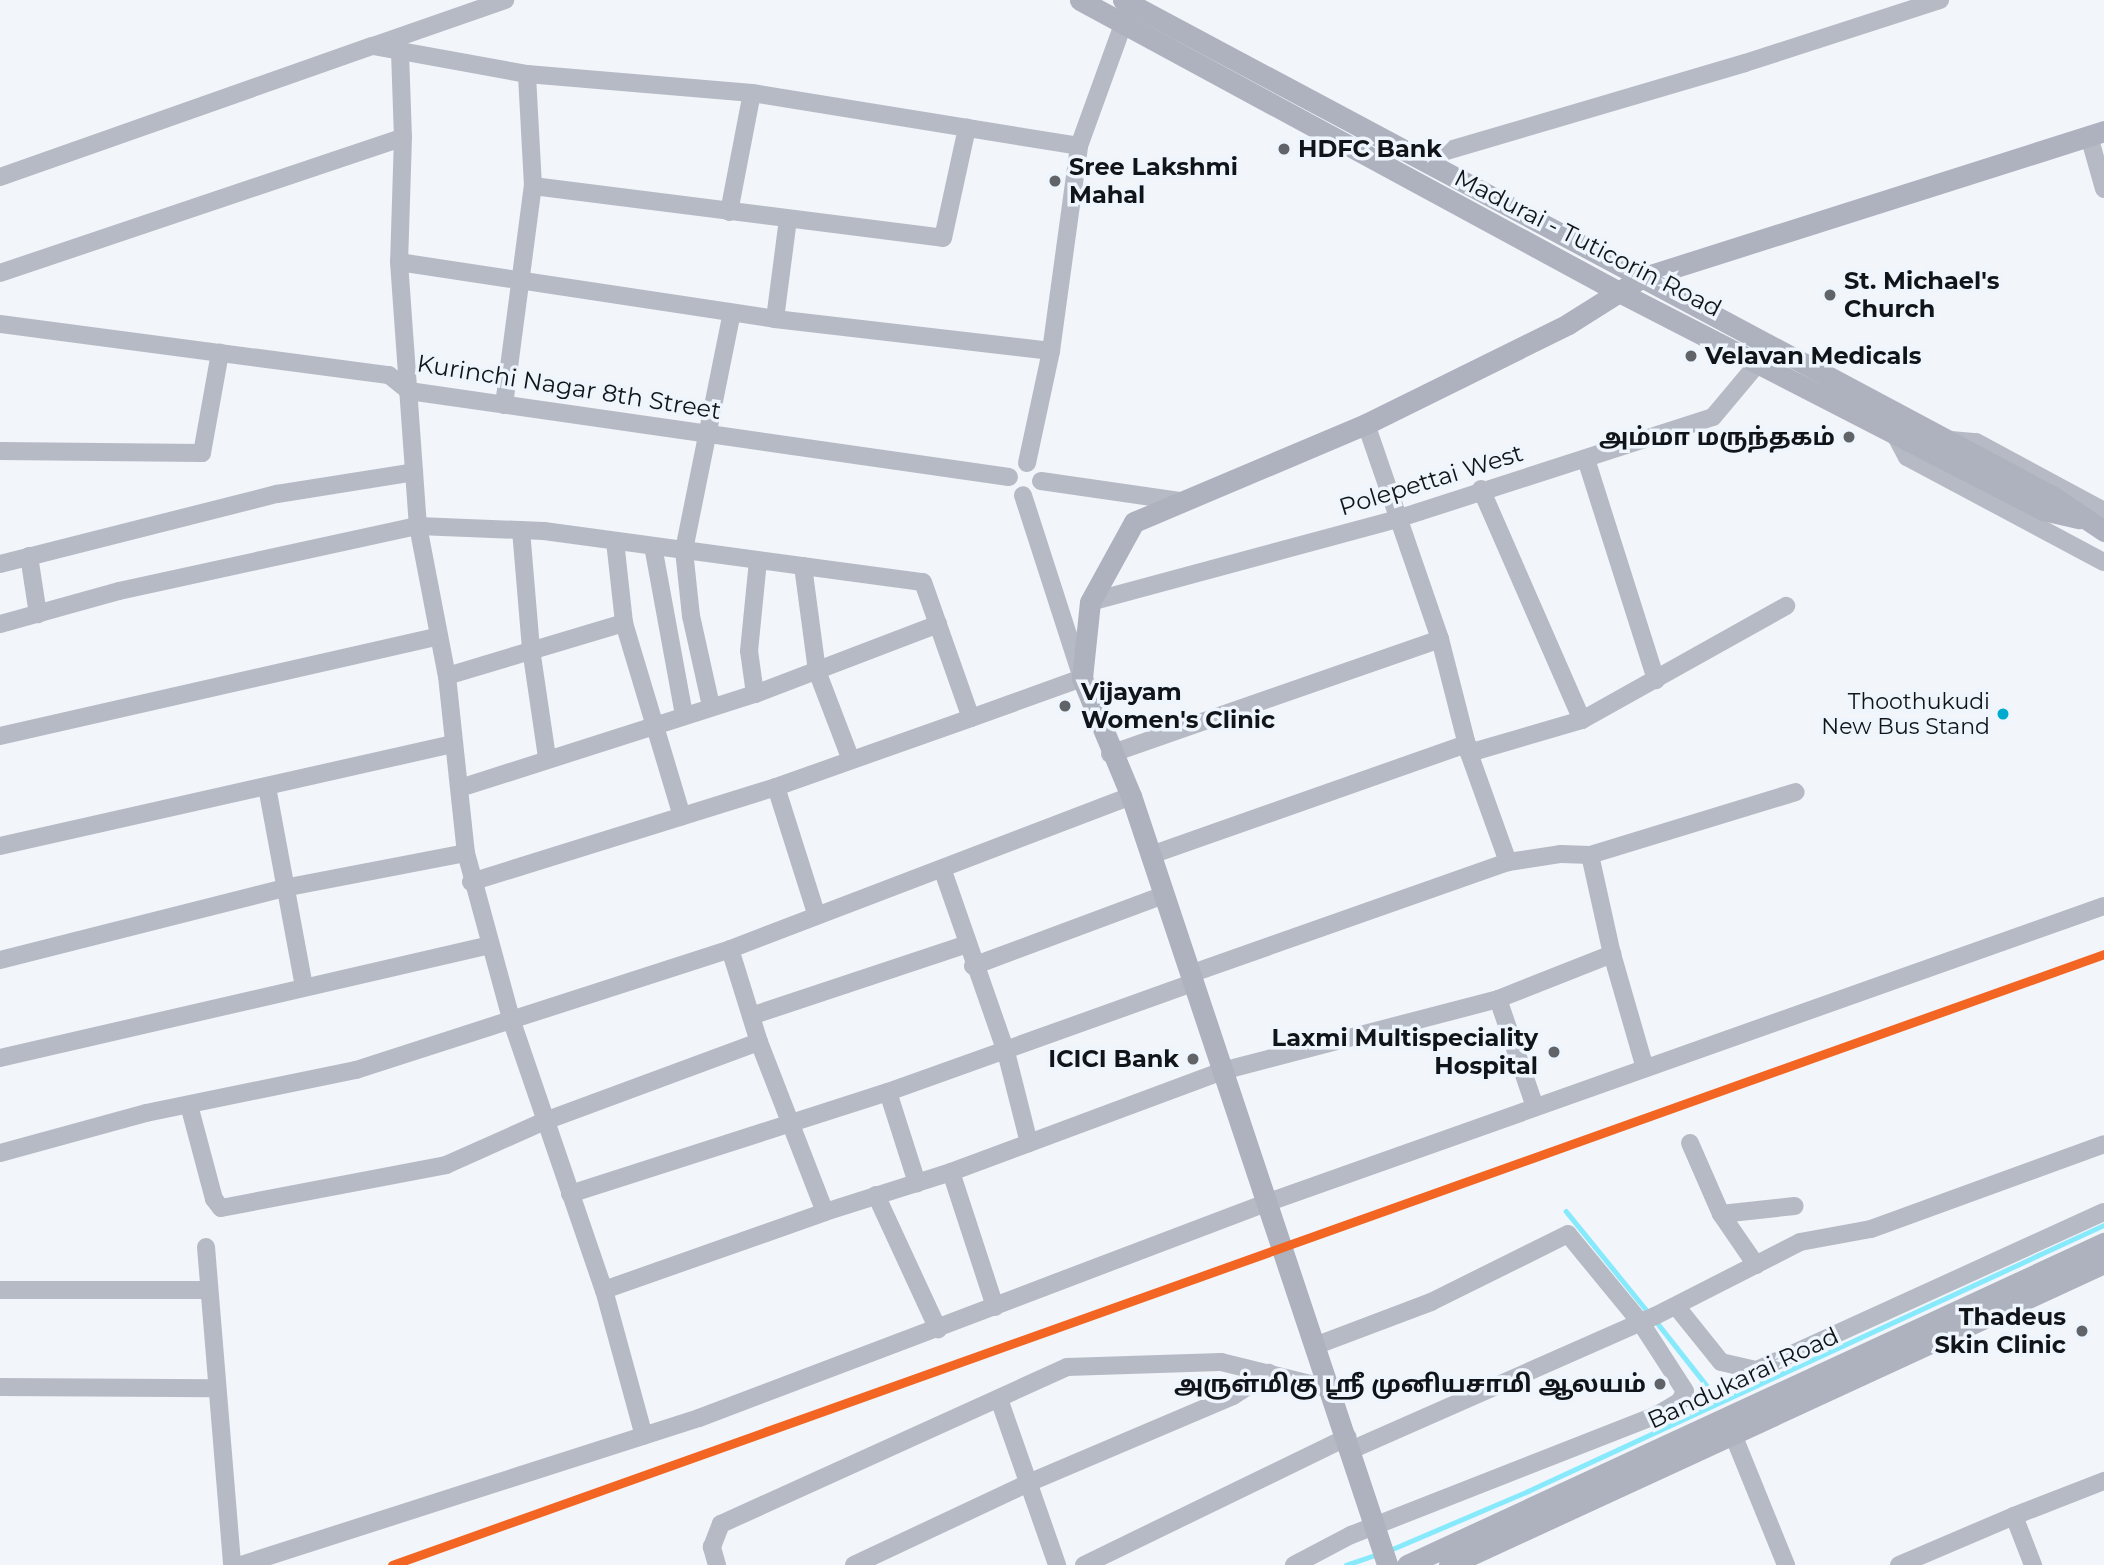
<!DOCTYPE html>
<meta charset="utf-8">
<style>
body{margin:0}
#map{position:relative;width:2104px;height:1565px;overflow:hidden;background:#f2f5fa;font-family:Montserrat,"Noto Sans Tamil",sans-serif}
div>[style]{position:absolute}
.stream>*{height:4.5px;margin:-2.25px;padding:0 2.25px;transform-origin:2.25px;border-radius:2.25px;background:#87eafc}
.minor>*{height:18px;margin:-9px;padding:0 9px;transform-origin:9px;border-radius:9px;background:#b6bac5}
.major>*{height:21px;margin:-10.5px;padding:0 10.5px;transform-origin:10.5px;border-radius:10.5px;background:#aeb2bf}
.rail-1>*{height:9px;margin:-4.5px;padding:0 4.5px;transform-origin:4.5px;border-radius:4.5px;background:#f26522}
.dots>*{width:19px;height:19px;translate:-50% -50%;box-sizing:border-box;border:4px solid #eef5fd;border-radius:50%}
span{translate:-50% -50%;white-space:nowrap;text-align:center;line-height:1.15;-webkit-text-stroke:7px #eef5fd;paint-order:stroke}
.bus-label{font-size:22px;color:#111519}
.right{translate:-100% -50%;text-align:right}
.poi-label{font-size:24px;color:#111519;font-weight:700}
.left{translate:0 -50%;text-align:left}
.street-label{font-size:24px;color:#111519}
</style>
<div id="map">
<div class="stream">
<i style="left:1566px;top:1211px;width:132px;rotate:50.9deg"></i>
<i style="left:1655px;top:1320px;width:103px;rotate:51.7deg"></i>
<i style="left:1390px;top:1550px;width:150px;rotate:-23.1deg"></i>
<i style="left:1528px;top:1491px;width:634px;rotate:-24.79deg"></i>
<i style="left:1346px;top:1565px;width:34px;rotate:-19deg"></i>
</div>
<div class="minor">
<i style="left:373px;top:46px;width:140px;rotate:-19.2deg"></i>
<i style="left:400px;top:52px;width:85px;rotate:88deg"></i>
<i style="left:403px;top:137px;width:125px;rotate:91.8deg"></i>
<i style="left:399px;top:262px;width:265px;rotate:85.9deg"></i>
<i style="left:418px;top:526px;width:153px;rotate:79.1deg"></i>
<i style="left:447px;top:676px;width:178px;rotate:83.9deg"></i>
<i style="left:466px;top:853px;width:172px;rotate:74.8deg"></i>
<i style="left:511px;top:1019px;width:287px;rotate:71.1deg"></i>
<i style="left:604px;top:1290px;width:151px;rotate:74.7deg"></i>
<i style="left:2089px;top:136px;width:55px;rotate:74.2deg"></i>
<i style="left:1419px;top:159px;width:340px;rotate:-16.4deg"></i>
<i style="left:1745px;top:63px;width:205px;rotate:-17.9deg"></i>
<i style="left:0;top:177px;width:395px;rotate:-19.4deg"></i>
<i style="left:373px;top:46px;width:157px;rotate:10.3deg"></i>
<i style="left:527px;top:74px;width:226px;rotate:4.8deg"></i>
<i style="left:752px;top:93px;width:331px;rotate:9.2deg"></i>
<i style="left:533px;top:186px;width:413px;rotate:7.2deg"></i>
<i style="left:943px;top:238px;width:113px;rotate:-77.7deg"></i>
<i style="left:729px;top:212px;width:121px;rotate:-79.1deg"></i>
<i style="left:399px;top:262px;width:380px;rotate:8.6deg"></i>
<i style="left:775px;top:319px;width:278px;rotate:6.6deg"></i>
<i style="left:0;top:273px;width:425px;rotate:-18.6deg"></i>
<i style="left:775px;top:319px;width:101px;rotate:-82.6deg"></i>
<i style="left:0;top:324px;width:392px;rotate:7.5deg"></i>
<i style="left:389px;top:375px;width:26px;rotate:39deg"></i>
<i style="left:409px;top:391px;width:606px;rotate:8.16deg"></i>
<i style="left:504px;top:405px;width:221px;rotate:-82.5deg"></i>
<i style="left:533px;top:186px;width:112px;rotate:-93.1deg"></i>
<i style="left:1366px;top:424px;width:227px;rotate:71deg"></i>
<i style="left:1440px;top:639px;width:118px;rotate:75.7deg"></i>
<i style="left:1469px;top:753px;width:116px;rotate:70.3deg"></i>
<i style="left:1892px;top:429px;width:32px;rotate:62deg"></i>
<i style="left:1907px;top:457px;width:223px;rotate:28.1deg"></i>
<i style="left:1951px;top:440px;width:25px;rotate:5deg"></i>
<i style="left:1976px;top:442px;width:145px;rotate:28.3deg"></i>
<i style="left:0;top:451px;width:202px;rotate:0.6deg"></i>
<i style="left:202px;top:453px;width:102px;rotate:-79.8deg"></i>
<i style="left:1586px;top:459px;width:232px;rotate:72.4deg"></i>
<i style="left:1027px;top:463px;width:115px;rotate:-77.9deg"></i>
<i style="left:1051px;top:351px;width:207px;rotate:-82.2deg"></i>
<i style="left:1079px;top:146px;width:144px;rotate:-70.1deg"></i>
<i style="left:1041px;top:481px;width:140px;rotate:8.2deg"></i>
<i style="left:1481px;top:489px;width:252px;rotate:66.4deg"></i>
<i style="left:1582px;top:720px;width:234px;rotate:-29.2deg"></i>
<i style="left:521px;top:530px;width:119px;rotate:85.2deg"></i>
<i style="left:531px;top:649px;width:110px;rotate:81.6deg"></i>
<i style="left:615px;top:541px;width:82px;rotate:83.7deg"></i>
<i style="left:624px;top:623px;width:202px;rotate:73.3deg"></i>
<i style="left:653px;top:546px;width:172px;rotate:79.6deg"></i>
<i style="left:29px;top:556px;width:59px;rotate:81.2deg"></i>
<i style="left:0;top:564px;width:286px;rotate:-14.2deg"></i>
<i style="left:277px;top:494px;width:139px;rotate:-9.1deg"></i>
<i style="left:803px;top:566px;width:106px;rotate:82.4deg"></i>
<i style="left:817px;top:671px;width:95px;rotate:69.1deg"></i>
<i style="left:1090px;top:602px;width:318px;rotate:-15.1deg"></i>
<i style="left:1397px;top:519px;width:332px;rotate:-17.9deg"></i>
<i style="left:1713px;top:417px;width:73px;rotate:-50deg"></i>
<i style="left:0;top:624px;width:123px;rotate:-15.5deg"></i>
<i style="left:119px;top:591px;width:306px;rotate:-12.3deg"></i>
<i style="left:418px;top:526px;width:126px;rotate:2.3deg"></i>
<i style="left:544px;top:531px;width:382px;rotate:7.7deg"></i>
<i style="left:923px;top:582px;width:144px;rotate:70.6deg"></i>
<i style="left:971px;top:718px;width:118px;rotate:-19.8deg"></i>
<i style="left:1082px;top:678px;width:192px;rotate:-107.9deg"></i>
<i style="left:447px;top:676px;width:185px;rotate:-16.7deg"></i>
<i style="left:755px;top:694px;width:43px;rotate:-97.9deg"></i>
<i style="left:749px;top:651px;width:90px;rotate:-84.3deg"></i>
<i style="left:711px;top:706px;width:92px;rotate:-102.5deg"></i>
<i style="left:691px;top:616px;width:66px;rotate:-96.1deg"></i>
<i style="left:684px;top:550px;width:242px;rotate:-78.6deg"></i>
<i style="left:0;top:736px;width:450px;rotate:-12.8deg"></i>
<i style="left:1469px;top:753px;width:118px;rotate:-16.3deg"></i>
<i style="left:1110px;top:754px;width:349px;rotate:-19.2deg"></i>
<i style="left:267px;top:787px;width:203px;rotate:79.5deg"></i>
<i style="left:776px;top:787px;width:135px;rotate:72.4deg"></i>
<i style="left:460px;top:788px;width:310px;rotate:-17.7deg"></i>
<i style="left:755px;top:694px;width:196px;rotate:-20.9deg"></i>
<i style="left:1131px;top:796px;width:429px;rotate:159.1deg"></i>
<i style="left:730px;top:949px;width:97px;rotate:72.7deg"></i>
<i style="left:759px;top:1042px;width:182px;rotate:68.8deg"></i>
<i style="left:825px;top:1212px;width:132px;rotate:-17.6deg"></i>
<i style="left:951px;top:1172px;width:289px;rotate:-20.4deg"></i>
<i style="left:1222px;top:1071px;width:285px;rotate:-14.6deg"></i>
<i style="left:0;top:846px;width:464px;rotate:-12.7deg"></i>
<i style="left:1151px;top:855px;width:335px;rotate:-19.4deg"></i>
<i style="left:1590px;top:855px;width:101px;rotate:77.5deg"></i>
<i style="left:1612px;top:954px;width:119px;rotate:73.9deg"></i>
<i style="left:943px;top:871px;width:192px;rotate:70.8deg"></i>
<i style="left:1006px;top:1052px;width:94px;rotate:75.8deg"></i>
<i style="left:471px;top:882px;width:319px;rotate:-17.3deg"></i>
<i style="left:776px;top:787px;width:207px;rotate:-19.5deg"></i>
<i style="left:0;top:960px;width:298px;rotate:-14.2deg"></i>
<i style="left:289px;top:887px;width:180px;rotate:-10.9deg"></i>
<i style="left:973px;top:966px;width:204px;rotate:-20.4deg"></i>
<i style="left:1190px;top:974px;width:337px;rotate:-19.4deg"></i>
<i style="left:1508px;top:862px;width:54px;rotate:-8.6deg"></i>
<i style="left:1561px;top:854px;width:29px;rotate:2deg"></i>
<i style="left:1590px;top:855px;width:215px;rotate:-17deg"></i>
<i style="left:751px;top:1016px;width:228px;rotate:-18.4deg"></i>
<i style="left:0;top:1058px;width:503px;rotate:-12.99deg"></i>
<i style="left:888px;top:1092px;width:96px;rotate:72.3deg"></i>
<i style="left:189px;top:1105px;width:97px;rotate:75.1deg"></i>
<i style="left:214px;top:1199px;width:11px;rotate:52deg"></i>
<i style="left:221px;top:1208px;width:229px;rotate:-10.8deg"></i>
<i style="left:446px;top:1165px;width:108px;rotate:-24deg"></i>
<i style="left:545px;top:1121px;width:228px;rotate:-20.3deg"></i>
<i style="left:1535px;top:1107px;width:114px;rotate:-108.9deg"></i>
<i style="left:1498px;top:999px;width:123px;rotate:-21.5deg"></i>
<i style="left:1690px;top:1143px;width:77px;rotate:66.4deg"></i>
<i style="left:1721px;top:1214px;width:62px;rotate:55.5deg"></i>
<i style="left:0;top:1153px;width:151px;rotate:-15.3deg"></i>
<i style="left:146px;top:1113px;width:214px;rotate:-11.6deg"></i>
<i style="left:356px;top:1070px;width:393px;rotate:-17.9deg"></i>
<i style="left:951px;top:1172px;width:142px;rotate:71.9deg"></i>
<i style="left:570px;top:1194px;width:334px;rotate:-17.8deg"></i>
<i style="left:888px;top:1092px;width:324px;rotate:-19.7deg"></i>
<i style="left:876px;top:1195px;width:148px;rotate:65.2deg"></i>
<i style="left:1721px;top:1214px;width:74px;rotate:-6.2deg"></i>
<i style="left:206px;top:1247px;width:319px;rotate:85.3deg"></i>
<i style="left:0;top:1290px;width:206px"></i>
<i style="left:604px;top:1290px;width:234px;rotate:-19.4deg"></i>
<i style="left:1676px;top:1306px;width:72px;rotate:51.2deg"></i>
<i style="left:1721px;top:1362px;width:37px;rotate:13deg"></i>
<i style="left:1757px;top:1370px;width:381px;rotate:-24.5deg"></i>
<i style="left:0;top:1387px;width:216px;rotate:0.3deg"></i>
<i style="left:999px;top:1399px;width:176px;rotate:70.7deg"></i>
<i style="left:1732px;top:1432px;width:144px;rotate:67.9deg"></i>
<i style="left:1351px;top:1450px;width:332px;rotate:-23.8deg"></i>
<i style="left:1655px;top:1316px;width:163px;rotate:-27deg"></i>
<i style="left:1800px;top:1242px;width:72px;rotate:-10.4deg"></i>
<i style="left:1871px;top:1229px;width:248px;rotate:-20deg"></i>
<i style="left:2014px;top:1516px;width:97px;rotate:-21.3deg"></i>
<i style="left:241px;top:1565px;width:481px;rotate:-17.8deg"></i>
<i style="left:699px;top:1418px;width:606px;rotate:-20.77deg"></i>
<i style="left:1266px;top:1203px;width:889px;rotate:-19.52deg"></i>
<i style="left:717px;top:1565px;width:19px;rotate:-106deg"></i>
<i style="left:712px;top:1547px;width:25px;rotate:-69deg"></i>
<i style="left:721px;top:1524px;width:380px;rotate:-24.4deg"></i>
<i style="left:1067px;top:1367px;width:154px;rotate:-1.9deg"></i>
<i style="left:1221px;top:1362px;width:113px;rotate:13.8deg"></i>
<i style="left:854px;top:1565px;width:190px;rotate:-25.2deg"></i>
<i style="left:1026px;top:1484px;width:225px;rotate:-23deg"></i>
<i style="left:1233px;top:1396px;width:43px;rotate:-32.6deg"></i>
<i style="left:1084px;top:1565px;width:293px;rotate:-25.9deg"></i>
<i style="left:1294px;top:1565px;width:64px;rotate:-27.8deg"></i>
<i style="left:1351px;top:1535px;width:329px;rotate:-21.4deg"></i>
<i style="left:1657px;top:1415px;width:27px;rotate:-31deg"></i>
<i style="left:1680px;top:1401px;width:11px;rotate:-63deg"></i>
<i style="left:1685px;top:1391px;width:81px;rotate:-122.9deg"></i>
<i style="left:1641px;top:1323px;width:115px;rotate:-129.4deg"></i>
<i style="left:1568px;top:1234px;width:153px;rotate:153.6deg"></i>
<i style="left:1431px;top:1302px;width:122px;rotate:159.3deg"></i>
<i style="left:1899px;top:1565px;width:125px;rotate:-23.1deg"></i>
<i style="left:2014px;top:1516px;width:53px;rotate:68.8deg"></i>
</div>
<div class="major">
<i style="left:1080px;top:0;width:613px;rotate:28.45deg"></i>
<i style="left:1619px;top:292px;width:477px;rotate:27.2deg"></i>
<i style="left:2043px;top:510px;width:37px;rotate:13deg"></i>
<i style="left:1123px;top:0;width:1053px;rotate:28.1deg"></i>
<i style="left:2052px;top:496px;width:63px;rotate:33.9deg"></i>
<i style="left:1387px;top:1564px;width:810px;rotate:-108.43deg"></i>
<i style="left:1131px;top:796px;width:128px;rotate:-112.6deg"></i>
<i style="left:1082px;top:678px;width:76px;rotate:-84deg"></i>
<i style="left:1090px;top:602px;width:91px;rotate:-61.2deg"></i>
<i style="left:1134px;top:522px;width:252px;rotate:-22.9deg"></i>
<i style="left:1366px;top:424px;width:225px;rotate:-26.3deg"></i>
<i style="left:1568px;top:324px;width:86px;rotate:-32.2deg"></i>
<i style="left:1641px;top:278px;width:486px;rotate:-17.6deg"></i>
<i style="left:1407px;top:1565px;width:768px;rotate:-24.8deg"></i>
<i style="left:1449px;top:1565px;width:721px;rotate:-24.75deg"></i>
</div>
<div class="rail-1">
<i style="left:392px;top:1565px;width:1818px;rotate:-19.64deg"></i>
</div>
<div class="dots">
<i style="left:1284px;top:149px;background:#606368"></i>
<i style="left:1055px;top:181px;background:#606368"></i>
<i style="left:1830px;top:295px;background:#606368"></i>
<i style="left:1691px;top:356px;background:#606368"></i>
<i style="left:1849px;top:437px;background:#606368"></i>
<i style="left:1065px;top:706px;background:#606368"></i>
<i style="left:2003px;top:714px;background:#00a9ce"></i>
<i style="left:1554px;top:1052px;background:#606368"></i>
<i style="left:1193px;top:1059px;background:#606368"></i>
<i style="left:2082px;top:1331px;background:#606368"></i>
<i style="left:1660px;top:1384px;background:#606368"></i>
</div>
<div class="bus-label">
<span class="right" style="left:1990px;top:714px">Thoothukudi<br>New Bus Stand</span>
</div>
<div class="poi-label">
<span class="left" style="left:1298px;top:149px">HDFC Bank</span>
<span class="left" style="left:1069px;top:181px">Sree Lakshmi<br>Mahal</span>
<span class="left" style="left:1844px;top:295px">St. Michael's<br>Church</span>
<span class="left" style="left:1705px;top:356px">Velavan Medicals</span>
<span class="right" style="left:1835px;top:437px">அம்மா மருந்தகம்</span>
<span class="left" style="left:1081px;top:706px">Vijayam<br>Women's Clinic</span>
<span class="right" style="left:1538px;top:1052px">Laxmi Multispeciality<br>Hospital</span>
<span class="right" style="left:1179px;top:1059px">ICICI Bank</span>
<span class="right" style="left:2066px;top:1331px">Thadeus<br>Skin Clinic</span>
<span class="right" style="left:1646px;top:1384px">அருள்மிகு ஶ்ரீ முனியசாமி ஆலயம்</span>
</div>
<div class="street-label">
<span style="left:1588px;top:243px;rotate:27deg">Madurai - Tuticorin Road</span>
<span style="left:569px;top:387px;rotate:9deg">Kurinchi Nagar 8th Street</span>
<span style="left:1431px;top:480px;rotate:-17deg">Polepettai West</span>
<span style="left:1743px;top:1378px;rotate:-25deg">Bandukarai Road</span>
</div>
</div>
